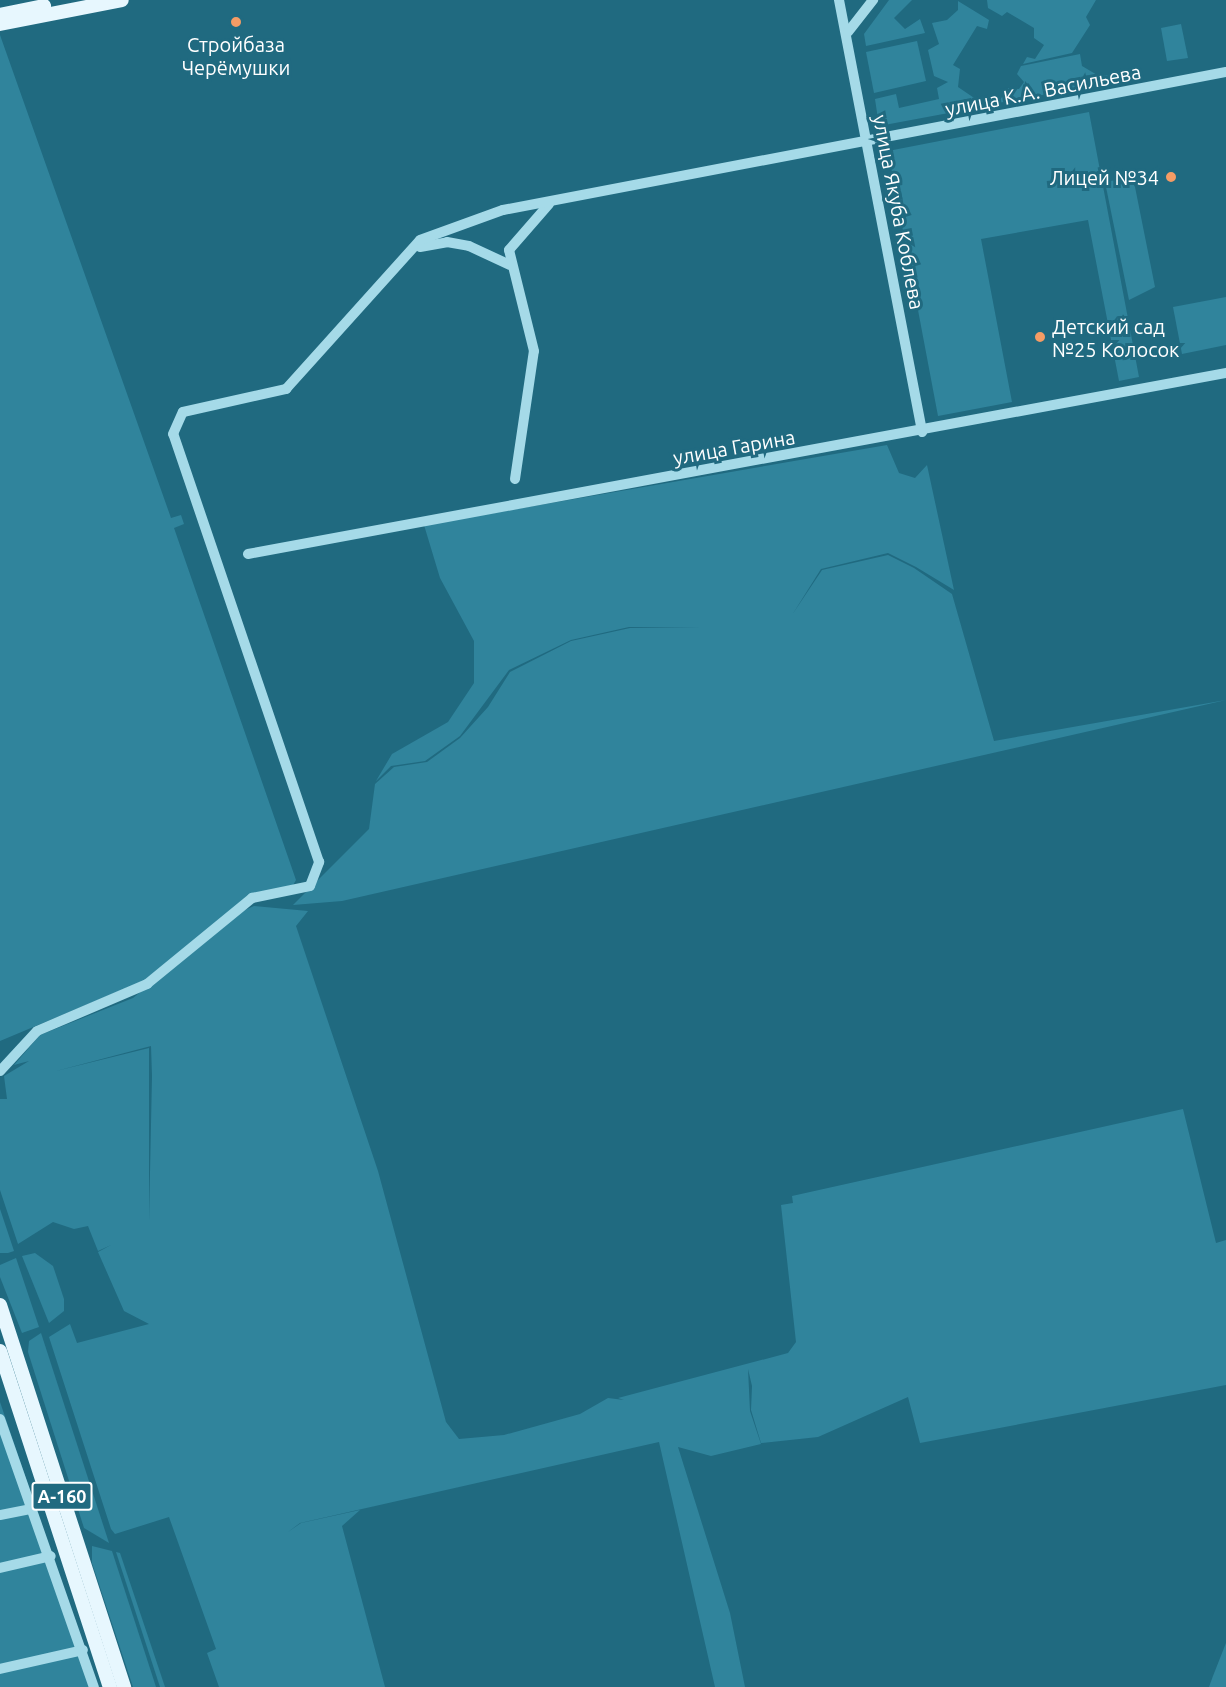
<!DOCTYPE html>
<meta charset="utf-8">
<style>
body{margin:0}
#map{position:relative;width:1226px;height:1687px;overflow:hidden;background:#206a80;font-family:Ubuntu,sans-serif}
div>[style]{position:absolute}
.green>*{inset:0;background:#30849c}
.minor>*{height:10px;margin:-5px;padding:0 5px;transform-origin:5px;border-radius:5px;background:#a5dae8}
.major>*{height:14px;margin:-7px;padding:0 7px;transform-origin:7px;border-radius:7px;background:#e7f7fe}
.dots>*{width:16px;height:16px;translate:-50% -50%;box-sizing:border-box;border:3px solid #206a80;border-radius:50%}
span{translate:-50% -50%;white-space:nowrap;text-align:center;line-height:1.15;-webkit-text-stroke:6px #206a80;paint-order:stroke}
.shield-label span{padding:2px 4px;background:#206a80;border:2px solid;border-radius:4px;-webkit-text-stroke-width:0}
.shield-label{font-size:18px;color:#fff;font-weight:700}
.poi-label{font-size:20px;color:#fff}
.right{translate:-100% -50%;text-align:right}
.left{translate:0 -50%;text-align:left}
.street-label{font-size:20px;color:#fff}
</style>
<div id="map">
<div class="green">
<i style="clip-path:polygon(889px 0,912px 0,894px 18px,905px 29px,920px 19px,925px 33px,866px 46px,864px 34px)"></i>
<i style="clip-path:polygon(987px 0,1096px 0,1086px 17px,1090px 25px,1072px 53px,1023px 64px,1027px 57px,1035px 59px,1044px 45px,1034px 38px,1034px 28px,1007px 12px,1002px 16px,988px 8px)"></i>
<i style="clip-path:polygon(958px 1px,989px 20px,987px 29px,977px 26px,953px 65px,960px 69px,958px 87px,986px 106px,879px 126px,875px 99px,896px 94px,899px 108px,939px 99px,937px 88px,948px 82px,934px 76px,928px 50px,939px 44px,932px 23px,947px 20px,958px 10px)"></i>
<i style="clip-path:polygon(1181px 24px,1188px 58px,1167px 61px,1161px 28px)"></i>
<i style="clip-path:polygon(0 35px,171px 518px,181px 515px,184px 524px,174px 528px,296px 880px,292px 887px,258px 892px,143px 981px,0 1041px)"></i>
<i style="clip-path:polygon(917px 41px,926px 81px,874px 93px,866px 52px)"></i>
<i style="clip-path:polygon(1080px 54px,1082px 66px,1099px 76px,1117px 75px,1119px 81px,998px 103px,1008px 88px,1019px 89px,1024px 82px,1017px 74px,1021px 66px)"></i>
<i style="clip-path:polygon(1089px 112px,1139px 377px,1119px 381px,1088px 220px,981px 239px,1012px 402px,938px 416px,888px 151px)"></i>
<i style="clip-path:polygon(1133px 177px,1155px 287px,1129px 300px,1105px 182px)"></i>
<i style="clip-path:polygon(1226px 297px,1226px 345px,1182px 354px,1173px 307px)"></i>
<i style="clip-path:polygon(887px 445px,899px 473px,915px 478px,927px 465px,954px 590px,916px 567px,888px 553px,821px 569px,792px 615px,822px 570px,888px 555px,914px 568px,952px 594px,994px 741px,1226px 700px,342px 901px,293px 905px,369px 829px,375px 784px,394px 767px,427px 762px,460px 738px,488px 707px,510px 672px,571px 641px,630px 628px,701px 627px,629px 627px,571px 640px,509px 670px,460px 736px,425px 761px,391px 766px,376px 781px,392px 754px,448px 722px,474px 683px,474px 641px,440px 578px,424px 525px)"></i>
<i style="clip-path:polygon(evenodd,254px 906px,308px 911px,296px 926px,378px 1171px,446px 1422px,459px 1439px,504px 1435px,580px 1414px,608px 1398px,624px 1400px,618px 1398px,788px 1353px,796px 1342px,781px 1205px,793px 1203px,792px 1196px,1183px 1109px,1216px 1243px,1226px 1240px,1226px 1385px,920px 1443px,908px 1397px,818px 1437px,761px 1443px,751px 1410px,752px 1386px,748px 1369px,750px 1411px,761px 1444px,711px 1456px,678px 1447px,730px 1613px,745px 1687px,715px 1687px,659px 1442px,300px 1523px,288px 1532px,301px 1523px,360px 1510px,342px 1526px,385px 1687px,219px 1687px,207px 1653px,216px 1649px,169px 1517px,115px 1534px,111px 1529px,49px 1337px,70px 1324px,77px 1343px,149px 1324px,124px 1311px,98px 1252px,111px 1245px,98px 1251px,88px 1226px,74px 1229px,53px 1222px,18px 1244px,0 1190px,0 1099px,7px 1099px,4px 1076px,29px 1061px,14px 1065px,40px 1035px,133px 998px,238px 913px,254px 906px,151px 1046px,152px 1076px,149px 1221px,149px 1048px,56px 1071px,151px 1046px)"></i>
<i style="clip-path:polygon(0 1209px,14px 1251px,8px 1253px,0 1253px)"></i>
<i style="clip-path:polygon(35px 1253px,53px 1266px,64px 1299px,64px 1311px,49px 1323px,22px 1256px)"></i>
<i style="clip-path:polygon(16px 1258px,39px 1327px,22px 1333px,0 1277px,0 1265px)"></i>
<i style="clip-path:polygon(41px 1333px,109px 1543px,84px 1528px,28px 1352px,29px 1341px)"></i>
<i style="clip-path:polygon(0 1402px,97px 1687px,0 1687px)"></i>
<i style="clip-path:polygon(92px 1546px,112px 1551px,156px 1687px,133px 1687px,92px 1563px)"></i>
<i style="clip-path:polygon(116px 1552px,120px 1553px,165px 1687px,160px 1687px)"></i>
<i style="clip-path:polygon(1226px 1643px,1226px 1687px,1209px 1687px,1213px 1676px)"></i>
</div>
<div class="minor">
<i style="left:839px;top:0;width:440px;rotate:79.1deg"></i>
<i style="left:848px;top:32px;width:41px;rotate:-52deg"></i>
<i style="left:420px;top:247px;width:27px;rotate:-10deg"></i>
<i style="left:447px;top:242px;width:22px;rotate:10deg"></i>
<i style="left:469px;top:246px;width:45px;rotate:24.9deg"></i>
<i style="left:515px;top:479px;width:129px;rotate:-81.6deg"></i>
<i style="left:534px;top:351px;width:104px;rotate:-103.9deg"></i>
<i style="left:509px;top:250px;width:61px;rotate:-49deg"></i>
<i style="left:248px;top:554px;width:995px;rotate:-10.49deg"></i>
<i style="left:0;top:1071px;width:54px;rotate:-47.2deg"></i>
<i style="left:37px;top:1031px;width:120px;rotate:-23.1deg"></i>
<i style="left:147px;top:984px;width:136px;rotate:-39.3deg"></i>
<i style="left:252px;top:898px;width:59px;rotate:-11.7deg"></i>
<i style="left:310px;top:886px;width:26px;rotate:-69deg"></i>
<i style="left:319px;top:862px;width:452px;rotate:-108.8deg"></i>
<i style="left:173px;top:434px;width:24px;rotate:-66deg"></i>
<i style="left:183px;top:412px;width:106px;rotate:-12.6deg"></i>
<i style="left:286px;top:389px;width:200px;rotate:-48deg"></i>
<i style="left:420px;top:240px;width:88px;rotate:-19.9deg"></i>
<i style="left:503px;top:210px;width:736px;rotate:-10.81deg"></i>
<i style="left:0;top:1419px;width:284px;rotate:70.7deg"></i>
<i style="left:0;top:1515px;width:32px;rotate:-11deg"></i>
<i style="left:0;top:1568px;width:52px;rotate:-13.2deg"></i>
<i style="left:0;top:1669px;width:85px;rotate:-12.9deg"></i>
</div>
<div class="major">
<i style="left:0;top:15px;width:45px;rotate:-11.6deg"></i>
<i style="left:0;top:24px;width:124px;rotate:-11.1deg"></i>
<i style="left:0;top:1305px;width:402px;rotate:72deg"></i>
<i style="left:0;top:1351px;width:354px;rotate:71.9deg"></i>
</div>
<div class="dots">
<i style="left:236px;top:22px;background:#f59c65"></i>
<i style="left:1171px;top:177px;background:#f59c65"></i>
<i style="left:1040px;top:337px;background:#f59c65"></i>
</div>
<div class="shield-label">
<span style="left:62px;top:1496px">А-160</span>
</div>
<div class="poi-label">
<span style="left:236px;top:56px">Стройбаза<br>Черёмушки</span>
<span class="right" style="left:1159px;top:177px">Лицей №34</span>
<span class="left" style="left:1052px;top:338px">Детский сад<br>№25 Колосок</span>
</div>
<div class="street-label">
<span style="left:1043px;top:90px;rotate:-11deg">улица К.А. Васильева</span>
<span style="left:899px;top:212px;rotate:79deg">улица Якуба Коблева</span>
<span style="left:734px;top:447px;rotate:-10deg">улица Гарина</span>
</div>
</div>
